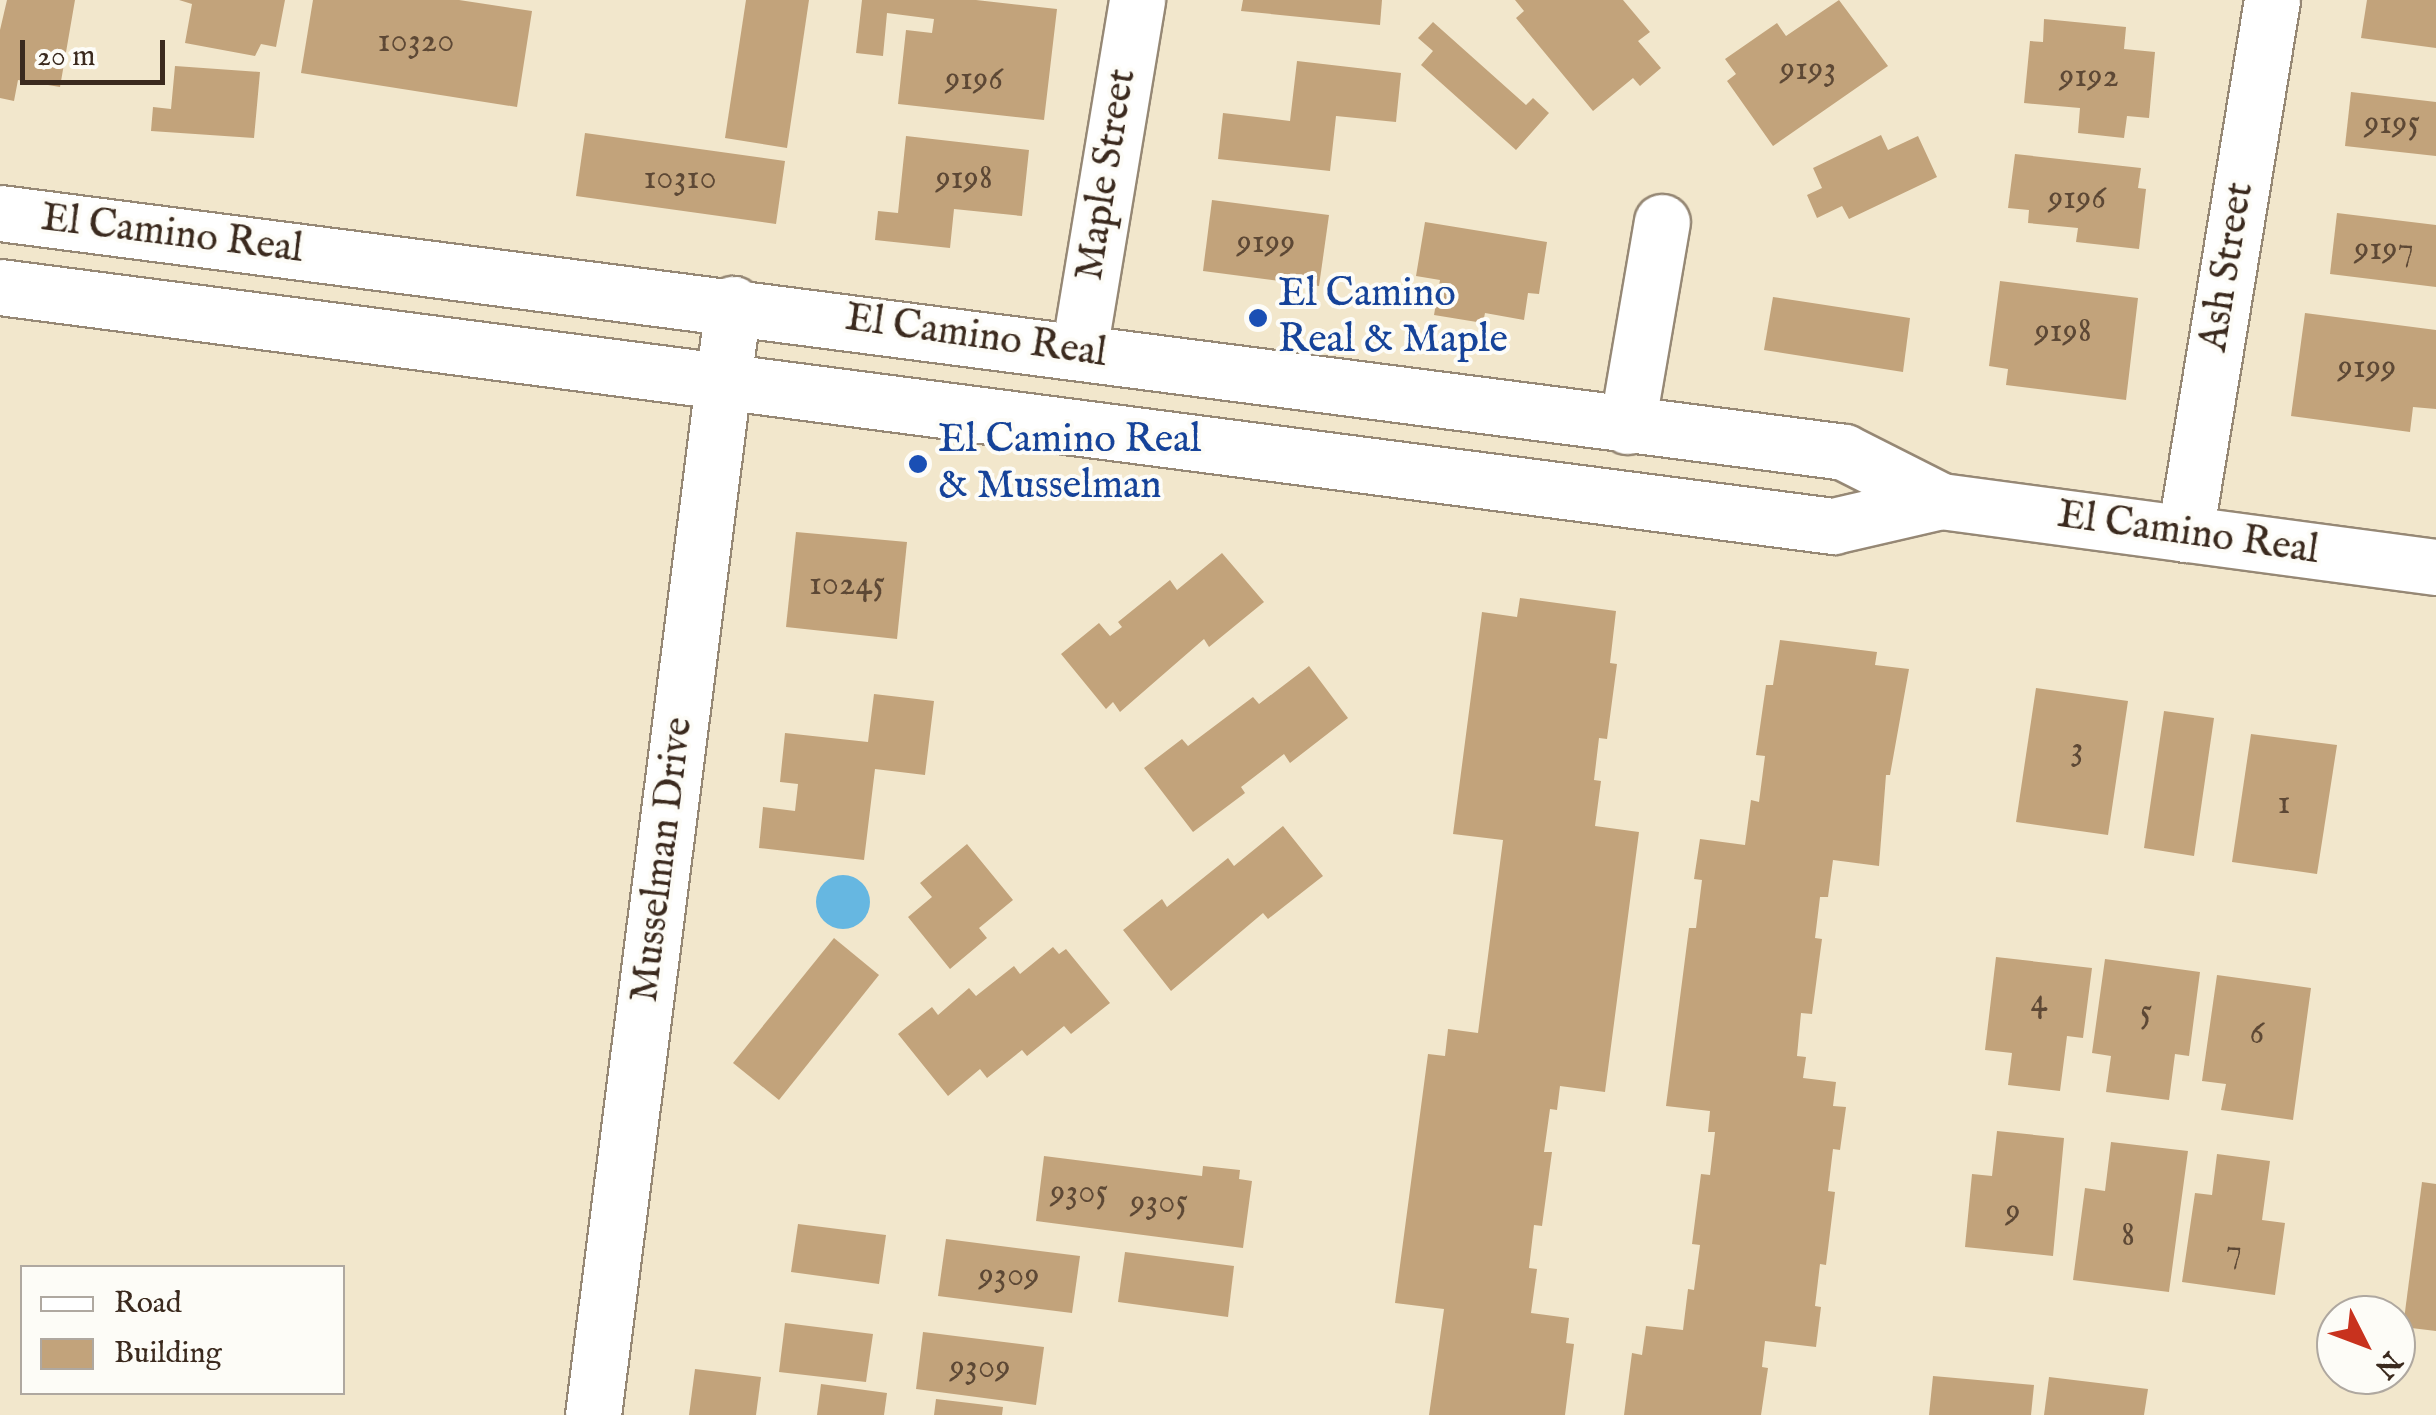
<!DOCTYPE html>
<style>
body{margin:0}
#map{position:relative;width:2436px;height:1415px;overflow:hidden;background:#f2e7cc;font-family:"IM FELL English",serif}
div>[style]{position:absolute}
.water>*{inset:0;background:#66b7e1}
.round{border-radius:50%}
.building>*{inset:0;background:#c2a37b}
.roads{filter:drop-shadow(2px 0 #968875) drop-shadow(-2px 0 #968875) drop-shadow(0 2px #968875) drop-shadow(0 -2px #968875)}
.minor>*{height:55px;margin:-27.5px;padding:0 27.5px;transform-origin:27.5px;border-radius:27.5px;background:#fff}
.secondary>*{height:55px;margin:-27.5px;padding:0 27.5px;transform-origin:27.5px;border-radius:27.5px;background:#fff}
.dots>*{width:28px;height:28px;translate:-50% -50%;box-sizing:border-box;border:5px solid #fdfcf7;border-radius:50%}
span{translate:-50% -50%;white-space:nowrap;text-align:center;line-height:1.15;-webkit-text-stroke:8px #fdfcf7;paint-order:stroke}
.number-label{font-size:35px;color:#5d4835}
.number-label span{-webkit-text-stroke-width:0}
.street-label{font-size:40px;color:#3b2a1e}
.transit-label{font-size:40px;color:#164399}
.left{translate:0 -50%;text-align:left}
.legend{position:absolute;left:20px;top:1265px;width:325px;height:130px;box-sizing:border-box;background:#fdfcf7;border:2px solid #afa8a0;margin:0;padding:12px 18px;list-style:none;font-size:30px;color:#3b2a1e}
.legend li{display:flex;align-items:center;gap:20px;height:50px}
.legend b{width:50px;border:2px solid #afa8a0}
.north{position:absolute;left:2316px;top:1295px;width:100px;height:100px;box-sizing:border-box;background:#fdfcf7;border:2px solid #afa8a0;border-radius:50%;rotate:132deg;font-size:28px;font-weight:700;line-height:40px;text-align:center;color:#3b2a1e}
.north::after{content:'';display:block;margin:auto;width:35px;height:45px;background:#c8321e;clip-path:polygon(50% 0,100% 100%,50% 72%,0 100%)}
.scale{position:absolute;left:20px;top:40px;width:145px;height:45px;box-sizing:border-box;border:5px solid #3b2a1e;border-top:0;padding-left:12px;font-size:30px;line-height:35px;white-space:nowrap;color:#3b2a1e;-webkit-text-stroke:8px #fdfcf7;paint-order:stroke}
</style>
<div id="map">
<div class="water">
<i class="round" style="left:816px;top:875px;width:54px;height:54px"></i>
</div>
<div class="building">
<i style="clip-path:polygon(7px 0,75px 0,60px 87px,18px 80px,14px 101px,0 98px,0 30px)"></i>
<i style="clip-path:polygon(179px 0,285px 0,276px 47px,261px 44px,255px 56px,185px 43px,192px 4px)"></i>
<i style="clip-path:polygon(313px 0,459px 0,532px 11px,517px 107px,301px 73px)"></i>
<i style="clip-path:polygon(746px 0,809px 0,787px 148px,725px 138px)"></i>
<i style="clip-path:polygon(862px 0,976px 0,1057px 9px,1044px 120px,898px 104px,906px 30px,932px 33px,934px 19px,887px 13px,883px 56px,856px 53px)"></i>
<i style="clip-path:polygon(1243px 0,1382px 0,1380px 25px,1241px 11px)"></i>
<i style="clip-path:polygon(1515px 0,1623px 0,1650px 32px,1638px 41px,1661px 68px,1640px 86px,1633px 78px,1593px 111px,1516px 18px,1524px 11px)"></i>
<i style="clip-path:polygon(1839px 0,1888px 66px,1773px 146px,1727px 81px,1736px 74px,1725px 59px,1777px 23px,1786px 36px)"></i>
<i style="clip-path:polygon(2367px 0,2436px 0,2436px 48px,2361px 38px)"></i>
<i style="clip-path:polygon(2044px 19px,2126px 27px,2124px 49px,2155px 52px,2149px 118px,2127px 116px,2124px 138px,2078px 133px,2080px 108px,2024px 103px,2030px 41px,2043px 42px)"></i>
<i style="clip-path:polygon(1433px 22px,1526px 105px,1533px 98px,1549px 113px,1516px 150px,1421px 65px,1433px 51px,1418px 38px)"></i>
<i style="clip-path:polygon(1297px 61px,1401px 73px,1396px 122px,1336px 116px,1330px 171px,1218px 159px,1223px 113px,1290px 121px)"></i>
<i style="clip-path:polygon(175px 66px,260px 72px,254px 138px,151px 131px,153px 107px,171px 109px)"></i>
<i style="clip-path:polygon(2351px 92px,2436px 102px,2436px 156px,2345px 146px)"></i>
<i style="clip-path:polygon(585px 133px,785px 161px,776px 224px,576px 196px)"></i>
<i style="clip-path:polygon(1881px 135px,1888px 150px,1918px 136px,1937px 177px,1849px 219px,1842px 206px,1817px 218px,1807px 195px,1822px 188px,1813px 168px)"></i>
<i style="clip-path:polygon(906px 136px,1029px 150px,1022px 216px,954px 209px,950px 248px,875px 240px,878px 211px,898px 213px)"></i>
<i style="clip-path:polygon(2015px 154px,2141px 168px,2138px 188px,2146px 189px,2139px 249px,2076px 242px,2078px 228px,2028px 223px,2029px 210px,2008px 208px)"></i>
<i style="clip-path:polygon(1212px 200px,1329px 215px,1319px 286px,1203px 271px)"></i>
<i style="clip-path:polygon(2337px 213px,2436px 225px,2436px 287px,2330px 274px)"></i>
<i style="clip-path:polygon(1425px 222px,1547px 242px,1539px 294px,1528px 293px,1524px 320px,1485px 313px,1483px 323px,1434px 315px,1440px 280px,1416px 276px)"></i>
<i style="clip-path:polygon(2000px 281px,2138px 298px,2126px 400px,2006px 385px,2008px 369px,1989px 366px)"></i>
<i style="clip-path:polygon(1773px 297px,1910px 318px,1903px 372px,1764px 350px)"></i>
<i style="clip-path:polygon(2305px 313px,2436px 330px,2436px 409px,2413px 407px,2410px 432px,2291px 416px)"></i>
<i style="clip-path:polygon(796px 532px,907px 542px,897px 639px,786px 627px)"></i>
<i style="clip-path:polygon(1222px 553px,1264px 602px,1209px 647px,1204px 639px,1120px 712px,1113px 702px,1106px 709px,1061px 654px,1099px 623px,1110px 636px,1122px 627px,1118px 622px,1170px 580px,1177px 590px)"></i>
<i style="clip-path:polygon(1520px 598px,1616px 611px,1610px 663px,1617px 664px,1607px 739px,1599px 738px,1594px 780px,1601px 781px,1595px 826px,1639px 832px,1605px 1092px,1560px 1086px,1557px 1110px,1550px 1109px,1544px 1152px,1552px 1152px,1542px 1226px,1534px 1225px,1529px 1268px,1537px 1269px,1531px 1313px,1569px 1318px,1566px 1343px,1574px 1344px,1565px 1415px,1429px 1415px,1444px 1309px,1395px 1303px,1428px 1054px,1445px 1056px,1448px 1029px,1478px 1033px,1503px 840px,1453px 834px,1482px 612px,1517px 617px)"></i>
<i style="clip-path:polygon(1780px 640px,1877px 652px,1875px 665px,1909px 669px,1890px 775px,1886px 775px,1879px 866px,1833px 860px,1828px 897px,1820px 897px,1815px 938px,1822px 939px,1812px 1014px,1801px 1013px,1797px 1056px,1806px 1057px,1803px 1078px,1836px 1082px,1833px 1106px,1846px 1107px,1840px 1150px,1833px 1149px,1828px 1191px,1835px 1192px,1826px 1265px,1820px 1264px,1815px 1306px,1821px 1307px,1816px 1347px,1765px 1341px,1762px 1367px,1768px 1368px,1761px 1415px,1624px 1415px,1632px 1353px,1642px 1355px,1646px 1326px,1683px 1330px,1688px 1289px,1694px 1290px,1700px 1245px,1692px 1244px,1701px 1174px,1710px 1175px,1715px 1132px,1708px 1132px,1710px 1111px,1666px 1106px,1689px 928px,1696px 928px,1702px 880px,1694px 879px,1700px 839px,1745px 845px,1751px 800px,1759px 802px,1765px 756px,1756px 755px,1766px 685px,1773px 685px)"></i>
<i style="clip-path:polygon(1309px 666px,1348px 718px,1290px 763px,1284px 754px,1241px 787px,1245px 793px,1193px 832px,1144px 768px,1182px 739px,1188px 746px,1253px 697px,1259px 704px)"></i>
<i style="clip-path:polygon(2036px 688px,2128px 701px,2108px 835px,2016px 822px)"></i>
<i style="clip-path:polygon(874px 694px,934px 701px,925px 775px,875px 769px,864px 860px,759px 848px,763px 807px,795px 811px,798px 784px,780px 782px,785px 733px,868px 742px)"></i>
<i style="clip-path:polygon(2164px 711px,2214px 718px,2194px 856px,2144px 848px)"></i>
<i style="clip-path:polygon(2251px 734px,2337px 745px,2317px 874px,2232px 862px)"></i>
<i style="clip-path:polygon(1283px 826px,1323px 876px,1268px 919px,1263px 913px,1171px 991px,1123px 930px,1162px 899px,1167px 907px,1228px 858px,1234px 866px)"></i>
<i style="clip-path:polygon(967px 844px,1013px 900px,979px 928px,987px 938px,950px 969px,908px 917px,932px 897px,920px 883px)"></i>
<i style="clip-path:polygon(834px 938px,879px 975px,779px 1100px,733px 1063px)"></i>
<i style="clip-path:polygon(1053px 947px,1059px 954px,1066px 949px,1110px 1003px,1071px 1034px,1064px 1026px,1027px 1056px,1022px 1050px,987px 1078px,980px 1069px,948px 1096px,898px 1034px,932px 1007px,938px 1015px,969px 988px,976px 996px,1014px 966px,1020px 974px)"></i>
<i style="clip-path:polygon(1996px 957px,2092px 968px,2083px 1038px,2067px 1036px,2060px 1091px,2008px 1085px,2012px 1053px,1985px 1050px)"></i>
<i style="clip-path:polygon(2105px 959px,2200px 972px,2189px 1056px,2175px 1054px,2169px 1100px,2106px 1092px,2111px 1056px,2092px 1053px)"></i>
<i style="clip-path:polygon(2217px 975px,2311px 988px,2293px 1120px,2221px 1110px,2226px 1084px,2202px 1081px)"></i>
<i style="clip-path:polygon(1997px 1131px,2064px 1138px,2053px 1256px,1965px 1247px,1972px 1174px,1992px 1176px)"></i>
<i style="clip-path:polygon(2111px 1142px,2188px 1151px,2169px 1292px,2073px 1280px,2085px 1188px,2105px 1191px)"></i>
<i style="clip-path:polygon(2217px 1154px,2270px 1161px,2262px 1220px,2285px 1223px,2275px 1295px,2182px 1282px,2195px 1193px,2212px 1195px)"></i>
<i style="clip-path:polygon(1044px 1156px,1202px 1176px,1203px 1166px,1240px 1170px,1239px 1179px,1252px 1181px,1243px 1248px,1036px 1221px)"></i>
<i style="clip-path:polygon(2422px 1182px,2436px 1184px,2436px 1331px,2403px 1327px)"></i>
<i style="clip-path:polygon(798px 1224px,886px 1235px,879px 1284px,791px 1272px)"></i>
<i style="clip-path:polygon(946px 1239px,1080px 1256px,1072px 1313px,938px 1296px)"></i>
<i style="clip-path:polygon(1125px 1252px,1234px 1266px,1228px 1317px,1118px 1302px)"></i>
<i style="clip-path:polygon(785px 1323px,873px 1334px,866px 1382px,779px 1372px)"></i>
<i style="clip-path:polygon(923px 1332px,1044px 1347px,1036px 1405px,916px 1389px)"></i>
<i style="clip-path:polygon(695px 1369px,761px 1377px,756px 1415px,689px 1415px)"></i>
<i style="clip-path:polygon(1933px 1376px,2034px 1385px,2031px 1415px,1929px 1415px)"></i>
<i style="clip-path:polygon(2049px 1377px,2148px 1389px,2144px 1415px,2044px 1415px)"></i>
<i style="clip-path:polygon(821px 1384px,887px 1393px,884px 1415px,817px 1415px)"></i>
<i style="clip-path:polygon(936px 1399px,1003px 1407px,1002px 1415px,934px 1415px)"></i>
</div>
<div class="roads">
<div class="minor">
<i style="left:1079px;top:351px;width:356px;rotate:-80.6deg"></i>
<i style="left:1627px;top:426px;width:207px;rotate:-80.3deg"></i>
<i style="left:2185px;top:534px;width:541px;rotate:-80.75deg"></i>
<i style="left:593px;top:1415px;width:1120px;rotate:-82.82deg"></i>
</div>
<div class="secondary">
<i style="left:0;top:213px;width:1859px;rotate:7.38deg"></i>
<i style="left:1844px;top:452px;width:109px;rotate:26.8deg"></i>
<i style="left:0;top:287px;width:1849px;rotate:7.43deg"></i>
<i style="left:1833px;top:526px;width:111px;rotate:-13deg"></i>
<i style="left:1941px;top:501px;width:499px;rotate:7.6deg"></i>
</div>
</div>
<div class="dots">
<i style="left:1258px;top:318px;background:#1a4fb4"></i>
<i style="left:918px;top:464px;background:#1a4fb4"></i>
</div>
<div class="number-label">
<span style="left:416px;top:42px">10320</span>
<span style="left:1808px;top:70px">9193</span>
<span style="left:2089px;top:77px">9192</span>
<span style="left:974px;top:80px">9196</span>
<span style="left:2392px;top:124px">9195</span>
<span style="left:680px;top:179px">10310</span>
<span style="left:964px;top:179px">9198</span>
<span style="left:2077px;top:199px">9196</span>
<span style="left:1266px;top:243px">9199</span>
<span style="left:2384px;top:250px">9197</span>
<span style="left:2063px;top:332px">9198</span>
<span style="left:2367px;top:368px">9199</span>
<span style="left:847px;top:585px">10245</span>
<span style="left:2077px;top:750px">3</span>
<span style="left:2284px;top:804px">1</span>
<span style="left:2039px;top:1002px">4</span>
<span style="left:2146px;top:1013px">5</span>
<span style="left:2257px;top:1034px">6</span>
<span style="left:1079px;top:1193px">9305</span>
<span style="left:1159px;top:1203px">9305</span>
<span style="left:2013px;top:1212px">9</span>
<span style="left:2128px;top:1236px">8</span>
<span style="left:2234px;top:1252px">7</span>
<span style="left:1009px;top:1276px">9309</span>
<span style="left:980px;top:1368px">9309</span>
</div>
<div class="street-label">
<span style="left:1107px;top:175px;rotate:-81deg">Maple Street</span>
<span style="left:172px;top:235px;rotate:7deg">El Camino Real</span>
<span style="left:2228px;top:267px;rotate:-81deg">Ash Street</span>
<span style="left:976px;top:337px;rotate:8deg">El Camino Real</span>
<span style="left:2188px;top:534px;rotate:8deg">El Camino Real</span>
<span style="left:663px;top:860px;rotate:-83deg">Musselman Drive</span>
</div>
<div class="transit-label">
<span class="left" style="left:1278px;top:318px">El Camino<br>Real &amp; Maple</span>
<span class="left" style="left:938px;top:464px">El Camino Real<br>&amp; Musselman</span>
</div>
<ul class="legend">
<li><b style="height:12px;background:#fff"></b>Road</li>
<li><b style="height:28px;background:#c2a37b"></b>Building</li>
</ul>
<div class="north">N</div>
<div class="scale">20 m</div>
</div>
